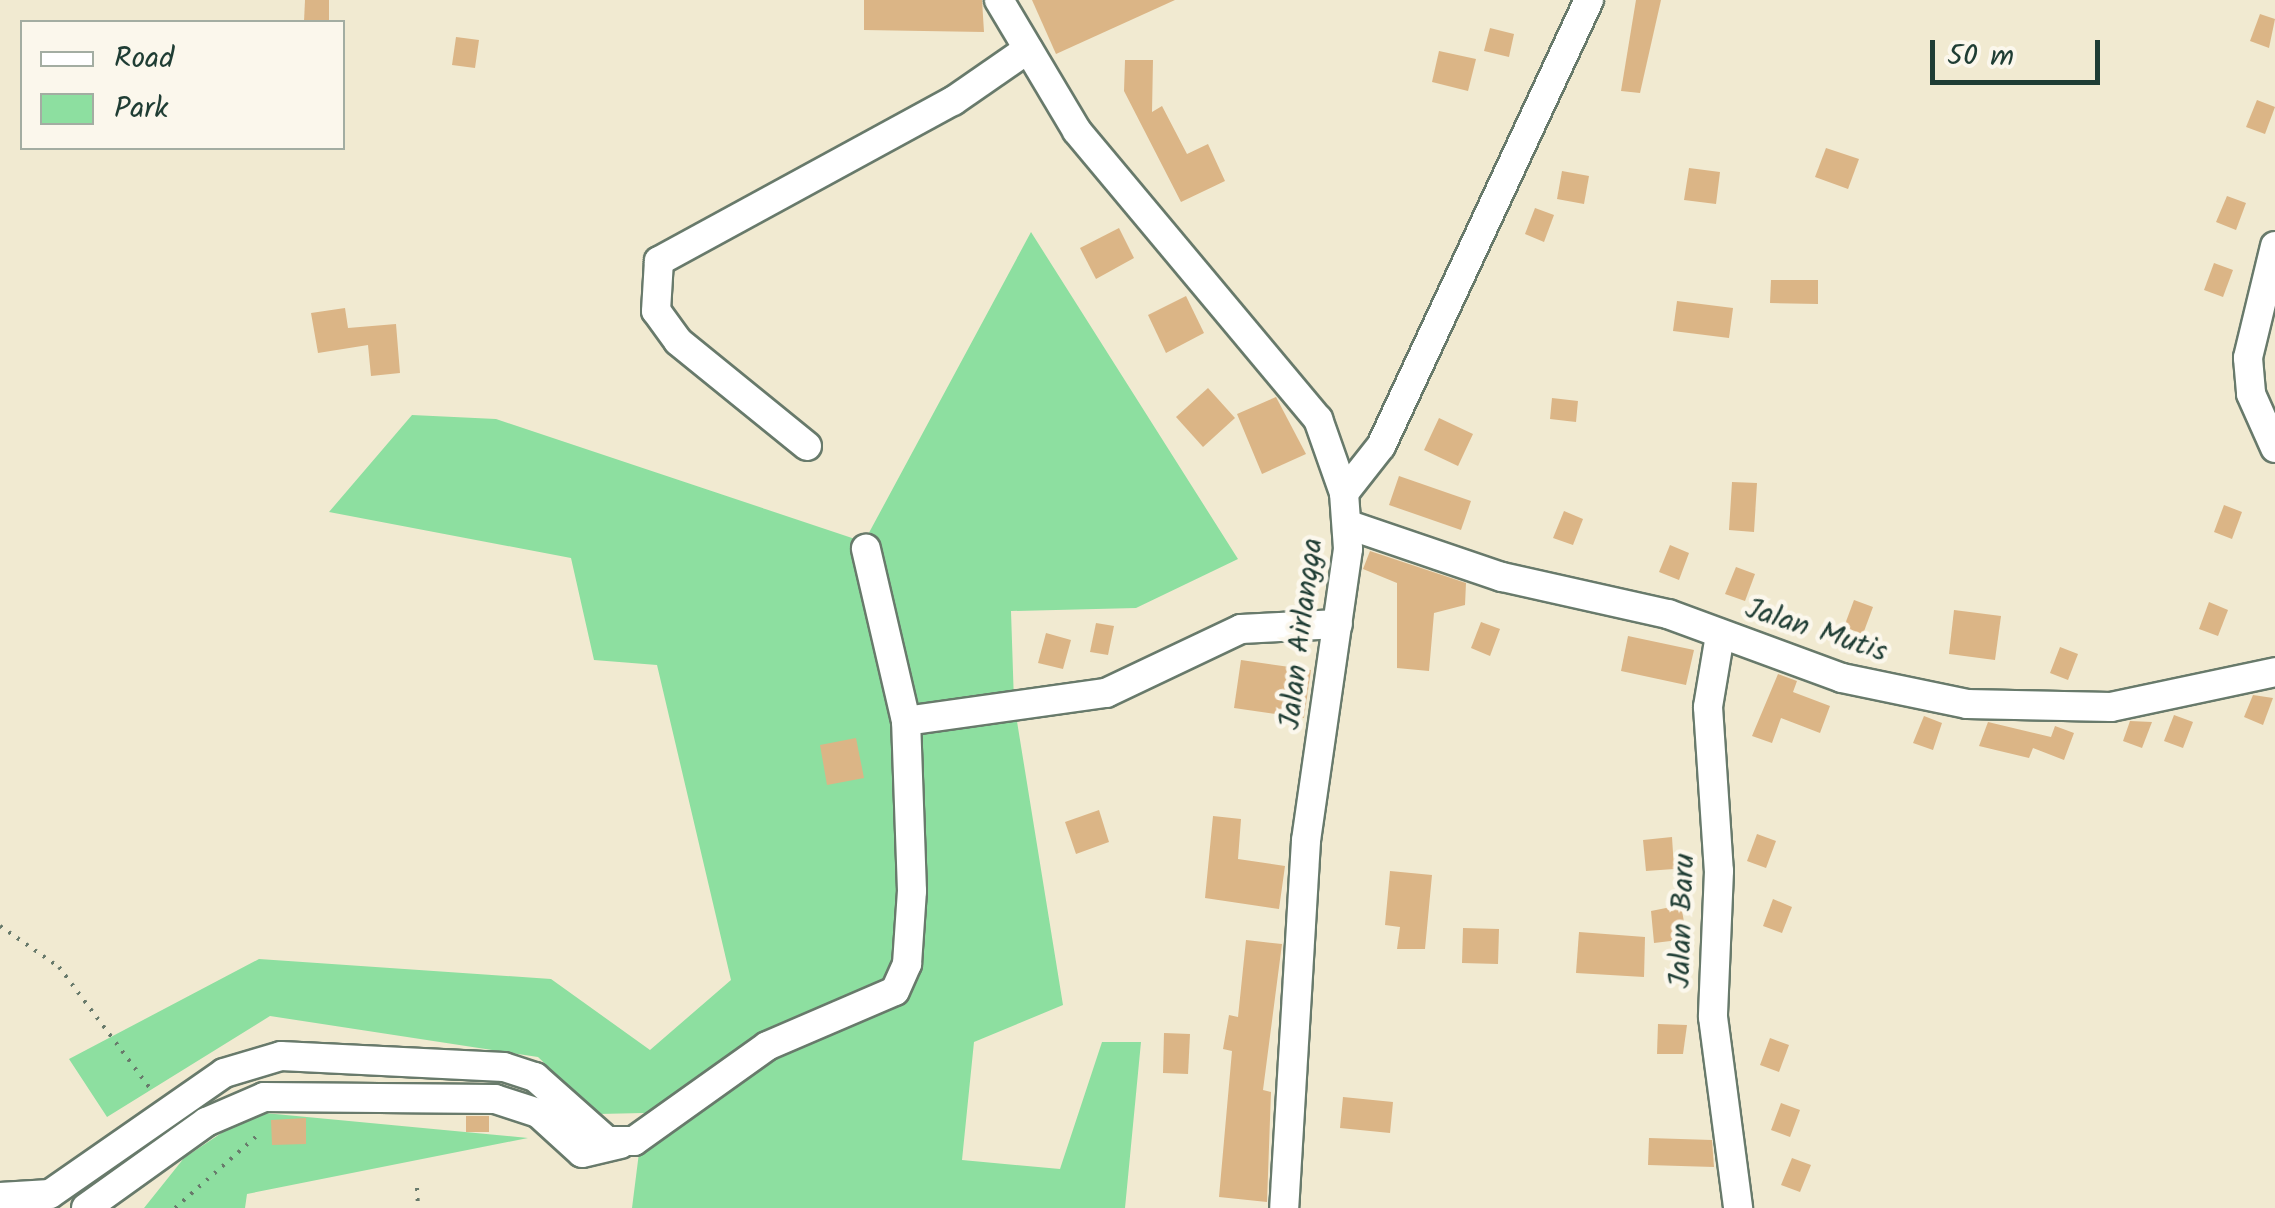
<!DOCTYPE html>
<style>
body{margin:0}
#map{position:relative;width:2275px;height:1208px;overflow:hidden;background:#f1ead1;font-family:Kalam,sans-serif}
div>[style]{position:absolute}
.green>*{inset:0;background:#8ddfa0}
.building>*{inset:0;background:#dbb586}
.path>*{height:4px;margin-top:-2px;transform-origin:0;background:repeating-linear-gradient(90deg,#687a6b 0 2.5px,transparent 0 10.5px)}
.roads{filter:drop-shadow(2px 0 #687a6b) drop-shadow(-2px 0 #687a6b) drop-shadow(0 2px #687a6b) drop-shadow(0 -2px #687a6b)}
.minor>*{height:28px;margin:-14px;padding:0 14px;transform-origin:14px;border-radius:14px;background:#fff}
span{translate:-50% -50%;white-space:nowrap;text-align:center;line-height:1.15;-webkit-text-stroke:9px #fbf7ec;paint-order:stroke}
.street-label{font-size:30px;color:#1f3d34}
.legend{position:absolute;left:20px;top:20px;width:325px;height:130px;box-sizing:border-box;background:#fbf7ec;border:2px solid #a3ada2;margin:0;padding:12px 18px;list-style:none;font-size:30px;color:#1f3d34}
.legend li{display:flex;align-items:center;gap:20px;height:50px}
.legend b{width:50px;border:2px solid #a3ada2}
.scale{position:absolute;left:1930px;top:40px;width:170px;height:45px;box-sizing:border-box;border:5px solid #1f3d34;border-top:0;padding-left:12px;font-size:30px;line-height:35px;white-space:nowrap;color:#1f3d34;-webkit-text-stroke:8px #fbf7ec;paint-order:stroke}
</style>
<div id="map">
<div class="green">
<i style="clip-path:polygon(1031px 232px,1238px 559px,1136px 608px,1011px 611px,1014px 703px,1063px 1005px,974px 1042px,962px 1160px,1060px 1169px,1102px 1042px,1141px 1042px,1125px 1208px,632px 1208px,644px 1113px,598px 1114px,538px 1057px,270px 1016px,107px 1117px,69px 1059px,259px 959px,551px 979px,650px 1050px,731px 980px,657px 665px,594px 660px,571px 558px,329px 512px,412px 415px,496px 419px,864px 542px)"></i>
<i style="clip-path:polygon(253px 1112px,528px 1138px,247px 1194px,245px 1208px,144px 1208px,184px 1158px)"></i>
</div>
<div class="building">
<i style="clip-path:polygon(305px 0,329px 0,329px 22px,304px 22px)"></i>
<i style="clip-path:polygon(864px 0,982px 0,984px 32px,864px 30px)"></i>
<i style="clip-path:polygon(1032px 0,1175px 0,1056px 54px)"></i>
<i style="clip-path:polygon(1636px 0,1661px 0,1640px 93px,1621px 91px)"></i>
<i style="clip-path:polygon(2260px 14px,2275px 19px,2269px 48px,2250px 41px)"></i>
<i style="clip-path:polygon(1490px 28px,1514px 34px,1509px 57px,1484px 51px)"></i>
<i style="clip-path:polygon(456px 37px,479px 40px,475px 68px,452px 65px)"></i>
<i style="clip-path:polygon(1439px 51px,1476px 59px,1468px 91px,1432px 82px)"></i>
<i style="clip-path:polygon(1125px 60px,1153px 60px,1152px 112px,1162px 106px,1187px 154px,1208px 144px,1225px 181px,1181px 202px,1124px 91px)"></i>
<i style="clip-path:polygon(2257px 100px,2275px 107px,2265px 134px,2246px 127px)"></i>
<i style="clip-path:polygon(1826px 148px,1859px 159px,1848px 189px,1815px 177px)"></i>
<i style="clip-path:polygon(1689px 168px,1720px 172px,1716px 204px,1684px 200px)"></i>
<i style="clip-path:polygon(1562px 171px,1589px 176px,1584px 204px,1557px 199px)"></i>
<i style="clip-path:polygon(2227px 196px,2246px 203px,2236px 230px,2216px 222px)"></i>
<i style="clip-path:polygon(1535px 208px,1554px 215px,1544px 242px,1525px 234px)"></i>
<i style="clip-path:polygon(1119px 228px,1134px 258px,1096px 279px,1080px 248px)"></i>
<i style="clip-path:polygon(2214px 263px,2233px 270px,2223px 297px,2204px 290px)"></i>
<i style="clip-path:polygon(1771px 280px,1818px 280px,1818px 304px,1770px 303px)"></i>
<i style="clip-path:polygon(1186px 296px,1204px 333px,1166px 353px,1148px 315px)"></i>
<i style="clip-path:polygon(1677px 301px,1733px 308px,1729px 338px,1673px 331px)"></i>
<i style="clip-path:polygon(345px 308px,348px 328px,396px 324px,400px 373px,371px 376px,368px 345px,318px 353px,311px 313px)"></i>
<i style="clip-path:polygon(1208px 388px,1235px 418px,1203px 447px,1176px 417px)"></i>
<i style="clip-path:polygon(1276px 397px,1306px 454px,1262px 474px,1237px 414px)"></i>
<i style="clip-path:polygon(1552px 398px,1578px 401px,1576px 422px,1550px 419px)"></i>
<i style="clip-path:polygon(1439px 418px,1473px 434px,1458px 466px,1424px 450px)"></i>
<i style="clip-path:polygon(1399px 476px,1471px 501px,1461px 530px,1389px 505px)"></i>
<i style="clip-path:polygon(1732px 482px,1757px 483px,1754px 532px,1729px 530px)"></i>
<i style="clip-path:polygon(2224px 505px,2242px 512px,2232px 539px,2214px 532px)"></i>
<i style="clip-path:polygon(1564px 511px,1583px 519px,1573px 545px,1553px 538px)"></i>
<i style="clip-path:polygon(1670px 545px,1689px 553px,1679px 580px,1659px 572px)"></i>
<i style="clip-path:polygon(1370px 551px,1466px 583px,1465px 605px,1434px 613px,1429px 671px,1397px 668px,1397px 583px,1363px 569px)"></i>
<i style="clip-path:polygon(1736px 567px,1755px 574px,1745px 601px,1725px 594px)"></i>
<i style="clip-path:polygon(1854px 600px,1873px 607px,1863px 634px,1844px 627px)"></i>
<i style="clip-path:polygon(2209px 602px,2228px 610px,2218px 636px,2199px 629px)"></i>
<i style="clip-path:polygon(1954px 610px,2001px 616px,1995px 660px,1949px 654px)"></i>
<i style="clip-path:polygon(1481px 622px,1500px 629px,1490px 656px,1471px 648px)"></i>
<i style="clip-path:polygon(1096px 623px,1114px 626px,1108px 655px,1090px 652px)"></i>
<i style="clip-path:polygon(1046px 633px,1071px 640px,1063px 669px,1038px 663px)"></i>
<i style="clip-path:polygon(1628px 636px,1694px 650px,1686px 685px,1621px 671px)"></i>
<i style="clip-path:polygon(2060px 647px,2078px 654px,2068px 680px,2050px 673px)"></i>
<i style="clip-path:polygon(1241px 660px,1311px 670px,1304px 718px,1234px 708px)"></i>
<i style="clip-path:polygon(1778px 674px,1797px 681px,1793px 692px,1830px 706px,1820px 733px,1781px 718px,1772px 743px,1752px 736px)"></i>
<i style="clip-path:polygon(2253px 695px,2273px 698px,2263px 725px,2244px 717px)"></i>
<i style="clip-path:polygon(2174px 715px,2193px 722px,2183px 748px,2164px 741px)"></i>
<i style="clip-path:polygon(1924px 716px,1942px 723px,1933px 750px,1913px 743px)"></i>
<i style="clip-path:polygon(2130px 721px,2152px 722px,2142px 748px,2123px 741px)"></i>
<i style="clip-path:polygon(1988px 722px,2051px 737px,2055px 726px,2074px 733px,2064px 760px,2033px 748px,2029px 758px,1979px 746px)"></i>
<i style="clip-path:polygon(856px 738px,864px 778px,827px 785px,820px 745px)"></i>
<i style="clip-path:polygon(1099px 810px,1109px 842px,1076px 854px,1065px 822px)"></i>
<i style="clip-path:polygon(1213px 816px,1241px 819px,1238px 859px,1285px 866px,1279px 909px,1205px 898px)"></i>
<i style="clip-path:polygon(1757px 834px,1776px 841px,1766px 868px,1747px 861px)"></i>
<i style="clip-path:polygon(1672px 837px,1674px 869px,1646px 871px,1643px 840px)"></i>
<i style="clip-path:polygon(1390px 871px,1432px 875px,1425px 949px,1397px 949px,1400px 927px,1385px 925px)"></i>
<i style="clip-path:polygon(1773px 899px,1792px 907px,1782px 933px,1763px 926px)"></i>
<i style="clip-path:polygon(1681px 905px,1687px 939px,1654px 943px,1651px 911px)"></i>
<i style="clip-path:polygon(1463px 928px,1499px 929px,1498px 964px,1462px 963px)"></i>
<i style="clip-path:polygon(1579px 932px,1645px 937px,1644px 977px,1576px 973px)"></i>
<i style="clip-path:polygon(1246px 940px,1282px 944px,1263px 1090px,1271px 1092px,1267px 1202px,1219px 1197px,1232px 1051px,1223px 1049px,1229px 1015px,1238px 1017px)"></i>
<i style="clip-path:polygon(1658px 1024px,1687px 1025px,1683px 1054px,1657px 1054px)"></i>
<i style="clip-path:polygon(1164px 1033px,1190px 1034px,1188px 1074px,1163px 1073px)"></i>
<i style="clip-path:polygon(1770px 1038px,1789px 1045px,1779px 1072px,1760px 1065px)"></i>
<i style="clip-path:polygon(1343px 1097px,1393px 1102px,1390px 1133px,1340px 1128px)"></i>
<i style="clip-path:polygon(1781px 1103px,1800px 1110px,1790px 1137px,1771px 1130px)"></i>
<i style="clip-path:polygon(466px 1116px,489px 1116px,489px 1132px,466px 1132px)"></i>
<i style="clip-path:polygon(306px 1118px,306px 1144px,272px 1145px,271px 1120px)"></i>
<i style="clip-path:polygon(1649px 1138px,1712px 1140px,1714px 1167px,1648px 1165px)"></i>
<i style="clip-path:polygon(1792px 1158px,1811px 1165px,1800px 1192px,1781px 1185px)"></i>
</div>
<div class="path">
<i style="left:0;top:926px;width:72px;rotate:34.8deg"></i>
<i style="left:59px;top:967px;width:155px;rotate:53.1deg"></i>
<i style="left:417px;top:1188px;width:20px;rotate:87deg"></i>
<i style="left:175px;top:1208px;width:113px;rotate:-41.4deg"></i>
</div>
<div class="roads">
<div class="minor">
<i style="left:999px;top:0;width:152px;rotate:59.2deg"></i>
<i style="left:1077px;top:131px;width:376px;rotate:50.1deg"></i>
<i style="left:1318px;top:419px;width:78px;rotate:70.6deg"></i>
<i style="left:1344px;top:493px;width:56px;rotate:85.9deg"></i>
<i style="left:1348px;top:549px;width:295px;rotate:98.2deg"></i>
<i style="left:1306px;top:841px;width:368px;rotate:93.4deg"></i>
<i style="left:2275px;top:246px;width:115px;rotate:103.6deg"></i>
<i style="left:2248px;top:358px;width:36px;rotate:85deg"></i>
<i style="left:2251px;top:394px;width:59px;rotate:66deg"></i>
<i style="left:807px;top:446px;width:166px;rotate:-140.9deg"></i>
<i style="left:678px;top:341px;width:37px;rotate:-126deg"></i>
<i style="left:656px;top:311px;width:50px;rotate:-86.6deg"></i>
<i style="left:659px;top:261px;width:335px;rotate:-28.6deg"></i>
<i style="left:953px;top:101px;width:91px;rotate:-34.7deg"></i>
<i style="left:1344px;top:493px;width:60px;rotate:-51.8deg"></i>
<i style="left:1381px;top:446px;width:492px;rotate:-65deg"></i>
<i style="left:1349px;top:525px;width:162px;rotate:18.8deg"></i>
<i style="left:1502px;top:577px;width:170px;rotate:12.6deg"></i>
<i style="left:1668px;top:614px;width:185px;rotate:20.2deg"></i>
<i style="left:1842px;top:678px;width:128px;rotate:11.7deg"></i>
<i style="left:1967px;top:704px;width:144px;rotate:1.2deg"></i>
<i style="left:2111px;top:707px;width:168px;rotate:-12deg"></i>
<i style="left:1720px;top:635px;width:73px;rotate:99.5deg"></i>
<i style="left:1708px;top:707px;width:164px;rotate:86.2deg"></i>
<i style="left:1719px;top:871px;width:146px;rotate:92.4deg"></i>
<i style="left:1713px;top:1017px;width:193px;rotate:82.5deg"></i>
<i style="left:906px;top:721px;width:202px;rotate:-8deg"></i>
<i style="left:1106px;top:693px;width:149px;rotate:-25.4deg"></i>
<i style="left:1241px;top:629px;width:97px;rotate:-3deg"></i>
<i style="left:0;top:1197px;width:50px;rotate:-3.4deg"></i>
<i style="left:50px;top:1194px;width:212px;rotate:-34.8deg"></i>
<i style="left:224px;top:1073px;width:59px;rotate:-16.6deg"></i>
<i style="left:281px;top:1056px;width:223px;rotate:2.8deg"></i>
<i style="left:504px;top:1067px;width:33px;rotate:18deg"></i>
<i style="left:535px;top:1077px;width:96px;rotate:41.6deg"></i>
<i style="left:607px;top:1141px;width:27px"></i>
<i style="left:634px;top:1141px;width:163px;rotate:-35.5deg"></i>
<i style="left:767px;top:1046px;width:139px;rotate:-23.3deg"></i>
<i style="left:895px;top:991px;width:30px;rotate:-66deg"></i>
<i style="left:907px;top:964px;width:73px;rotate:-86.1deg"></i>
<i style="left:912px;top:891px;width:170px;rotate:-92deg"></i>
<i style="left:906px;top:721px;width:177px;rotate:-103.1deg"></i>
<i style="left:86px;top:1208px;width:148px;rotate:-35.6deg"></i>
<i style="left:206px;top:1122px;width:63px;rotate:-23.3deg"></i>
<i style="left:264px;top:1097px;width:231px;rotate:0.5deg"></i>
<i style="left:495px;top:1099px;width:45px;rotate:18deg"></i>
<i style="left:538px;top:1113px;width:59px;rotate:42.3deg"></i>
<i style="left:582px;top:1153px;width:39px;rotate:-13deg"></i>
</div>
</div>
<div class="street-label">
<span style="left:1816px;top:631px;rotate:18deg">Jalan Mutis</span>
<span style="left:1302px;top:634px;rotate:-83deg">Jalan Airlangga</span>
<span style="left:1683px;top:921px;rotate:-88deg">Jalan Baru</span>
</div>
<ul class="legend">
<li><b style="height:12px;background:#fff"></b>Road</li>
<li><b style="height:28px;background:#8ddfa0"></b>Park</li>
</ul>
<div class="scale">50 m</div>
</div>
